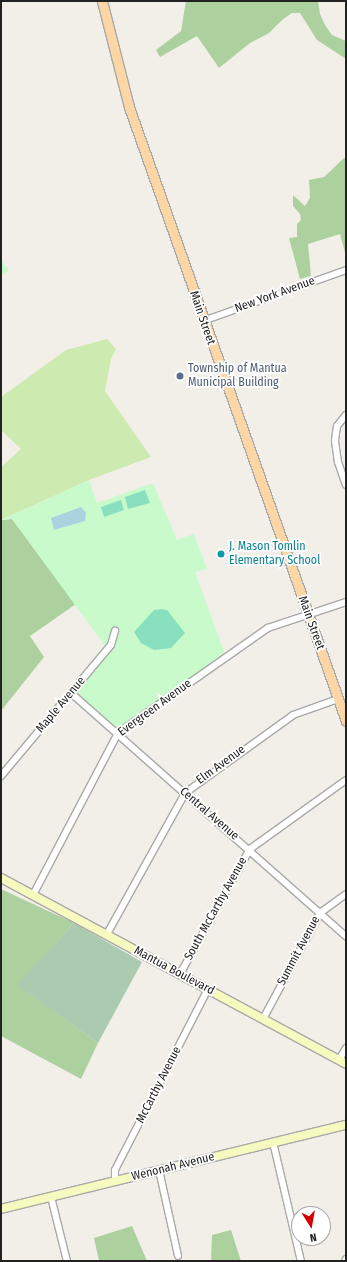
<!DOCTYPE html>
<style>
body{margin:0}
#map{position:relative;width:347px;height:1262px;overflow:hidden;background:#f2efe9;font-family:"Fira Sans Condensed",sans-serif}
div>[style]{position:absolute}
.grass>*{inset:0;background:#cdebb0}
.forest>*{inset:0;background:#add19e}
.cemetery>*{inset:0;background:#aacbaf}
.park>*{inset:0;background:#c8facc}
.pitch>*{inset:0;background:#88e0be}
.water>*{inset:0;background:#aad3df}
.roads{filter:drop-shadow(1px 0 #a9a9a9) drop-shadow(-1px 0 #a9a9a9) drop-shadow(0 1px #a9a9a9) drop-shadow(0 -1px #a9a9a9)}
.street>*{height:6px;margin:-3px;padding:0 3px;transform-origin:3px;border-radius:3px;background:#fff}
.secondary>*{height:8px;margin:-4px;padding:0 4px;transform-origin:4px;border-radius:4px;background:#f7fabf}
.primary>*{height:9px;margin:-4.5px;padding:0 4.5px;transform-origin:4.5px;border-radius:4.5px;background:#fcd6a4}
.dots>*{width:11px;height:11px;translate:-50% -50%;box-sizing:border-box;border:2px solid #fff;border-radius:50%}
span{translate:-50% -50%;white-space:nowrap;text-align:center;line-height:1.15;-webkit-text-stroke:3.5px #fff;paint-order:stroke}
.street-label{font-size:12px;color:#222}
.service-label{font-size:12px;color:#4e5e75}
.left{translate:0 -50%;text-align:left}
.culture-label{font-size:12px;color:#0d838f}
.frame{position:absolute;inset:0;border:2px solid #222;pointer-events:none}
.north{position:absolute;left:291px;top:1206px;width:40px;height:40px;box-sizing:border-box;background:#fff;border:1px solid #a7a7a7;border-radius:50%;rotate:169deg;font-size:11px;font-weight:700;line-height:16px;text-align:center;color:#222}
.north::after{content:'';display:block;margin:auto;width:14px;height:18px;background:#d40000;clip-path:polygon(50% 0,100% 100%,50% 72%,0 100%)}
</style>
<div id="map">
<div class="grass">
<i style="clip-path:polygon(107px 339px,116px 349px,111px 359px,105px 391px,151px 457px,89px 480px,1px 520px,1px 467px,21px 449px,1px 430px,1px 397px,66px 350px)"></i>
</div>
<div class="forest">
<i style="clip-path:polygon(186px 1px,318px 1px,320px 14px,325px 25px,332px 35px,346px 41px,346px 59px,317px 40px,300px 13px,292px 13px,282px 20px,269px 33px,250px 43px,219px 68px,197px 36px,160px 57px,156px 50px,181px 31px)"></i>
<i style="clip-path:polygon(344px 158px,346px 158px,346px 256px,340px 234px,308px 244px,311px 276px,300px 279px,289px 238px,297px 237px,297px 224px,301px 220px,300px 214px,293px 206px,293px 195px,305px 206px,310px 198px,309px 180px,324px 177px)"></i>
<i style="clip-path:polygon(12px 519px,76px 604px,30px 636px,44px 657px,1px 711px,1px 520px)"></i>
<i style="clip-path:polygon(1px 889px,74px 923px,18px 985px,98px 1043px,81px 1079px,1px 1036px)"></i>
<i style="clip-path:polygon(132px 1226px,147px 1261px,99px 1261px,94px 1238px)"></i>
<i style="clip-path:polygon(231px 1230px,241px 1261px,211px 1261px,212px 1235px)"></i>
</div>
<div class="cemetery">
<i style="clip-path:polygon(74px 923px,142px 962px,98px 1043px,17px 985px)"></i>
</div>
<div class="park">
<i style="clip-path:polygon(1px 260px,9px 270px,1px 276px)"></i>
<i style="clip-path:polygon(89px 480px,97px 503px,153px 483px,177px 540px,194px 534px,207px 569px,195px 572px,226px 657px,119px 737px,73px 694px,108px 650px,12px 519px,1px 520px)"></i>
</div>
<div class="pitch">
<i style="clip-path:polygon(145px 490px,150px 503px,128px 509px,125px 497px)"></i>
<i style="clip-path:polygon(121px 500px,124px 510px,104px 517px,101px 507px)"></i>
<i style="clip-path:polygon(161px 609px,167px 610px,185px 633px,171px 648px,154px 650px,141px 643px,134px 632px,154px 610px)"></i>
</div>
<div class="water">
<i style="clip-path:polygon(81px 507px,86px 513px,85px 521px,54px 530px,51px 518px)"></i>
</div>
<div class="roads">
<div class="street">
<i style="left:203px;top:321px;width:152px;rotate:-19.6deg"></i>
<i style="left:346px;top:415px;width:14px;rotate:129deg"></i>
<i style="left:337px;top:426px;width:15px;rotate:98deg"></i>
<i style="left:335px;top:441px;width:21px;rotate:82deg"></i>
<i style="left:338px;top:462px;width:24px;rotate:71deg"></i>
<i style="left:71px;top:693px;width:367px;rotate:41.5deg"></i>
<i style="left:1px;top:776px;width:171px;rotate:-50deg"></i>
<i style="left:111px;top:645px;width:15px;rotate:-74deg"></i>
<i style="left:33px;top:895px;width:183px;rotate:-62.3deg"></i>
<i style="left:118px;top:733px;width:183px;rotate:-35deg"></i>
<i style="left:268px;top:628px;width:82px;rotate:-18.4deg"></i>
<i style="left:107px;top:934px;width:161px;rotate:-61deg"></i>
<i style="left:185px;top:793px;width:133px;rotate:-35.8deg"></i>
<i style="left:293px;top:715px;width:48px;rotate:-19.6deg"></i>
<i style="left:180px;top:974px;width:143px;rotate:-60.8deg"></i>
<i style="left:250px;top:849px;width:118px;rotate:-35.7deg"></i>
<i style="left:263px;top:1019px;width:120px;rotate:-61.7deg"></i>
<i style="left:320px;top:913px;width:32px;rotate:-36deg"></i>
<i style="left:339px;top:1060px;width:14px;rotate:-60deg"></i>
<i style="left:273px;top:1142px;width:122px;rotate:76.8deg"></i>
<i style="left:159px;top:1170px;width:88px;rotate:77.5deg"></i>
<i style="left:115px;top:1181px;width:11px;rotate:-90deg"></i>
<i style="left:115px;top:1170px;width:203px;rotate:-62.8deg"></i>
<i style="left:51px;top:1197px;width:66px;rotate:76deg"></i>
<i style="left:345px;top:1261px;width:2px;rotate:-63deg"></i>
</div>
<div class="secondary">
<i style="left:1px;top:878px;width:392px;rotate:28.3deg"></i>
<i style="left:1px;top:1209px;width:355px;rotate:-13.7deg"></i>
</div>
<div class="primary">
<i style="left:102px;top:1px;width:109px;rotate:75.7deg"></i>
<i style="left:129px;top:107px;width:651px;rotate:70.54deg"></i>
</div>
</div>
<div class="dots">
<i style="left:180px;top:376px;background:#5c6f8a"></i>
<i style="left:221px;top:554px;background:#0f9aa8"></i>
</div>
<div class="street-label">
<span style="left:275px;top:295px;rotate:-20deg">New York Avenue</span>
<span style="left:202px;top:318px;rotate:71deg">Main Street</span>
<span style="left:311px;top:623px;rotate:70deg">Main Street</span>
<span style="left:61px;top:705px;rotate:-50deg">Maple Avenue</span>
<span style="left:155px;top:708px;rotate:-36deg">Evergreen Avenue</span>
<span style="left:221px;top:765px;rotate:-36deg">Elm Avenue</span>
<span style="left:209px;top:814px;rotate:41deg">Central Avenue</span>
<span style="left:216px;top:909px;rotate:-61deg">South McCarthy Avenue</span>
<span style="left:299px;top:951px;rotate:-62deg">Summit Avenue</span>
<span style="left:174px;top:971px;rotate:28deg">Mantua Boulevard</span>
<span style="left:159px;top:1085px;rotate:-63deg">McCarthy Avenue</span>
<span style="left:173px;top:1167px;rotate:-14deg">Wenonah Avenue</span>
</div>
<div class="service-label">
<span class="left" style="left:188px;top:376px">Township of Mantua<br>Municipal Building</span>
</div>
<div class="culture-label">
<span class="left" style="left:229px;top:554px">J. Mason Tomlin<br>Elementary School</span>
</div>
<div class="frame"></div>
<div class="north">N</div>
</div>
